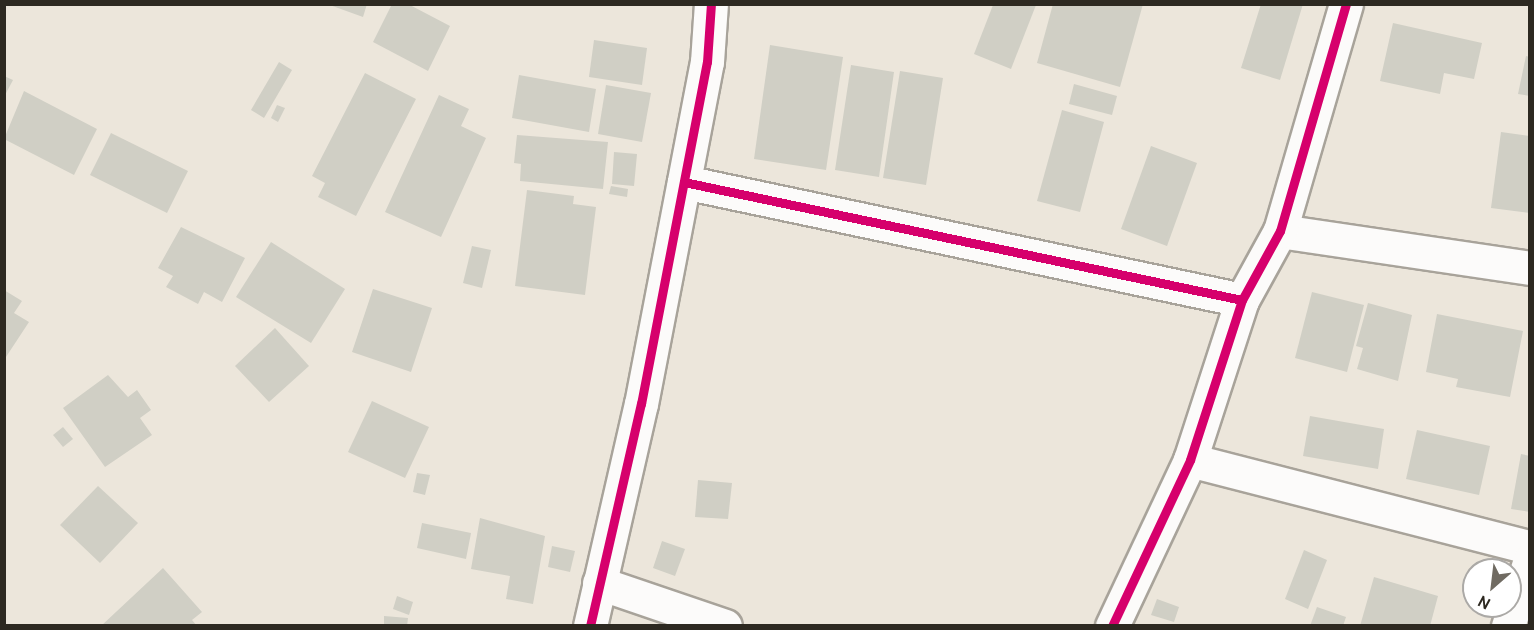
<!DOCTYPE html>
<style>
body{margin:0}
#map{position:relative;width:1534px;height:630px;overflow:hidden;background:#ece6db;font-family:Cabin,sans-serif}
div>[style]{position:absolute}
.building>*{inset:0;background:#d0cfc5}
.roads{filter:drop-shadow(2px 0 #a8a39a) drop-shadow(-2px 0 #a8a39a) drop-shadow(0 2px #a8a39a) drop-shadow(0 -2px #a8a39a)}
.street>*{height:33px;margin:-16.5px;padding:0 16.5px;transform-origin:16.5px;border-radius:16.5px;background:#fcfbfa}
.cycleway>*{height:9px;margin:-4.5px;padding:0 4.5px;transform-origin:4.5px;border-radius:4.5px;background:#d6006c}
span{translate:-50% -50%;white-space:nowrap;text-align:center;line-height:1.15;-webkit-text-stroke:4.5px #fff;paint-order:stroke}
.frame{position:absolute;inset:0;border:6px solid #2d2921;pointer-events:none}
.north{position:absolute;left:1462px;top:558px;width:60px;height:60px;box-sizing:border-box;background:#fff;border:2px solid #aba9a6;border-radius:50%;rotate:208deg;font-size:16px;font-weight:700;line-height:24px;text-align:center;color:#2d2921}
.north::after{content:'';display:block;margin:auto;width:21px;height:27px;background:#706b62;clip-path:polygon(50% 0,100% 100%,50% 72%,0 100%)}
</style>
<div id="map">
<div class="building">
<i style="clip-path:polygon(327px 4px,367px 4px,363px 17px)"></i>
<i style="clip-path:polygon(392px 4px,408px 4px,450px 26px,428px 71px,373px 42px)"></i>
<i style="clip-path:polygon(1053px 4px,1143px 4px,1120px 87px,1037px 63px)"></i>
<i style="clip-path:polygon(1261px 4px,1303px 4px,1280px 80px,1241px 68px)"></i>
<i style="clip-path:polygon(993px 5px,1036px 5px,1011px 69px,974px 54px)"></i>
<i style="clip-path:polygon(1393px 23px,1482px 43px,1474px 79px,1444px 73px,1440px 94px,1380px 81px)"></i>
<i style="clip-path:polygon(594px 40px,647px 48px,642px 85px,589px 77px)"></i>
<i style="clip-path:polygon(770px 45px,843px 57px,826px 170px,754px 159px)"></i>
<i style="clip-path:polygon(1526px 56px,1530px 57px,1530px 96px,1518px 94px)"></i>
<i style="clip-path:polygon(279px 62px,292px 70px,264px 118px,251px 110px)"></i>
<i style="clip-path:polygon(851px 65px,894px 72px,879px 177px,835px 170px)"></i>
<i style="clip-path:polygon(900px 71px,943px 78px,926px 185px,883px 178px)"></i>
<i style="clip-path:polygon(365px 73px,416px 99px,356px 216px,318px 197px,325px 183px,312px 176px)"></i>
<i style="clip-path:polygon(519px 75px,596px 89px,589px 132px,512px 118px)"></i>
<i style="clip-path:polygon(4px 76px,13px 80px,4px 97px)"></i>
<i style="clip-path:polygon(1074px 84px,1117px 96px,1112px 115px,1069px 104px)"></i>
<i style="clip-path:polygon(606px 85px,651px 93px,642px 142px,598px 134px)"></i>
<i style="clip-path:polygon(24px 91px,97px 129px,74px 175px,4px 139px)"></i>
<i style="clip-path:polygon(439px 95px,469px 109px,461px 126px,486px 138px,441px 237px,385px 212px)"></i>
<i style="clip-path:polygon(277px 105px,285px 108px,278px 122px,271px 118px)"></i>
<i style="clip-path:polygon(1062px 110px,1104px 122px,1080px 212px,1037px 201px)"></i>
<i style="clip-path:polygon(1501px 132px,1530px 136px,1530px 213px,1491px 208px)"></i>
<i style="clip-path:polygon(111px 133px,188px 171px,167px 213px,90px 175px)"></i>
<i style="clip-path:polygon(517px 135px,608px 142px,603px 189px,520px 181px,521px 164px,514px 163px)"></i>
<i style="clip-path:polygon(1151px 146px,1197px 163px,1167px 246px,1121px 229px)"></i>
<i style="clip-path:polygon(614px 152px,637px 154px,634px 186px,612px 184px)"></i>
<i style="clip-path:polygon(611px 186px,628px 189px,627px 197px,609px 194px)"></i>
<i style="clip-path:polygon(527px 190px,574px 196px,573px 204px,596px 207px,585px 295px,515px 286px)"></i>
<i style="clip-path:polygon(181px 227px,245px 258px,222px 302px,204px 292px,198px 304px,166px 287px,173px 276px,158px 268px)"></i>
<i style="clip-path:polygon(271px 242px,345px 289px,311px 343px,236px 297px)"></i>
<i style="clip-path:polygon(472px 246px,491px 250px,482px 288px,463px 283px)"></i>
<i style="clip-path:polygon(373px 289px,432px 308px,411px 372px,352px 352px)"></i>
<i style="clip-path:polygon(4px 290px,22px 301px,14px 313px,29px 322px,4px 360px)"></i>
<i style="clip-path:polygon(1312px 292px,1364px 305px,1347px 372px,1295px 358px)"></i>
<i style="clip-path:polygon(1368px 303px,1412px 315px,1398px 381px,1357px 369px,1363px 348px,1356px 346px)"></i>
<i style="clip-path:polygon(1437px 314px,1523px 331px,1510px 397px,1456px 387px,1458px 379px,1426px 372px)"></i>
<i style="clip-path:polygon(275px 328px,309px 366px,269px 402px,235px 366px)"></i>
<i style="clip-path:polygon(108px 375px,128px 397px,137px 390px,151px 410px,140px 418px,152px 435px,105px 467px,63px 408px)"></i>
<i style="clip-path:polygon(372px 401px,429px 427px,405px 478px,348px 452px)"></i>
<i style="clip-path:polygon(1310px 416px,1384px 429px,1378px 469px,1303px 456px)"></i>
<i style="clip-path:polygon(63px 427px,73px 439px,63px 447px,53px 435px)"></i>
<i style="clip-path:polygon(1417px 430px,1490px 446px,1479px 495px,1406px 479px)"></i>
<i style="clip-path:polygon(1521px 454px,1530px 456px,1530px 512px,1511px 509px)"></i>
<i style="clip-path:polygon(417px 473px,430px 475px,425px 495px,413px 492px)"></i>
<i style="clip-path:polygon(698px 480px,732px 483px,728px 519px,695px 517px)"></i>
<i style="clip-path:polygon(98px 486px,138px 523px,100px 563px,60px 525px)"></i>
<i style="clip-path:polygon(480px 518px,545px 536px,533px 604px,506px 599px,510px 576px,471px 569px)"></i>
<i style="clip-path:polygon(422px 523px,471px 533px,466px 559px,417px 548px)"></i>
<i style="clip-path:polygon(662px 541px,685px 549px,675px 576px,653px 568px)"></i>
<i style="clip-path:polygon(552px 546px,575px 551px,570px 572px,548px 567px)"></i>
<i style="clip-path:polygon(1304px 550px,1327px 560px,1308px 609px,1285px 599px)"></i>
<i style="clip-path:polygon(163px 568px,202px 612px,192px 620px,197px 626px,101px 626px)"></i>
<i style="clip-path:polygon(1374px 577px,1438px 596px,1430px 626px,1360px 626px)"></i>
<i style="clip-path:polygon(397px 596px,413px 602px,409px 615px,393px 609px)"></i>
<i style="clip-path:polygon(1157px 599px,1179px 607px,1174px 622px,1151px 615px)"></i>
<i style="clip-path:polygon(1317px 607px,1346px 617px,1343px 626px,1310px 626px)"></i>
<i style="clip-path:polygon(384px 616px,408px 618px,407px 626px,384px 626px)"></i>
</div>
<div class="roads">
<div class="street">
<i style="left:684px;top:182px;width:570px;rotate:11.94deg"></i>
<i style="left:1280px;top:231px;width:253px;rotate:8.4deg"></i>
<i style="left:1190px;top:460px;width:351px;rotate:14.4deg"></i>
<i style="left:599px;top:583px;width:133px;rotate:18.8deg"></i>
<i style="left:590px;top:626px;width:228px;rotate:-77.1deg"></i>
<i style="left:641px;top:404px;width:348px;rotate:-79.1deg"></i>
<i style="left:707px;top:62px;width:58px;rotate:-86.1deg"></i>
<i style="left:1112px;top:626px;width:183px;rotate:-64.8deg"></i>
<i style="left:1190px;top:460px;width:168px;rotate:-72deg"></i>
<i style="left:1242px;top:300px;width:79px;rotate:-61.2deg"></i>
<i style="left:1280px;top:231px;width:236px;rotate:-73.8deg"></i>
<i style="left:1508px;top:626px;width:70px;rotate:-71.6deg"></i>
</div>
</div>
<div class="cycleway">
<i style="left:684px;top:182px;width:570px;rotate:11.94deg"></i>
<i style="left:590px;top:626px;width:228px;rotate:-77.1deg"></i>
<i style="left:641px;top:404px;width:348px;rotate:-79.1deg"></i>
<i style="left:707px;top:62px;width:58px;rotate:-86.1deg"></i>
<i style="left:1112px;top:626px;width:183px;rotate:-64.8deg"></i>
<i style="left:1190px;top:460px;width:168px;rotate:-72deg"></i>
<i style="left:1242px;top:300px;width:79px;rotate:-61.2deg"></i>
<i style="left:1280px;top:231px;width:236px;rotate:-73.8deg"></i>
</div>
<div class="frame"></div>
<div class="north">N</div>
</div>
